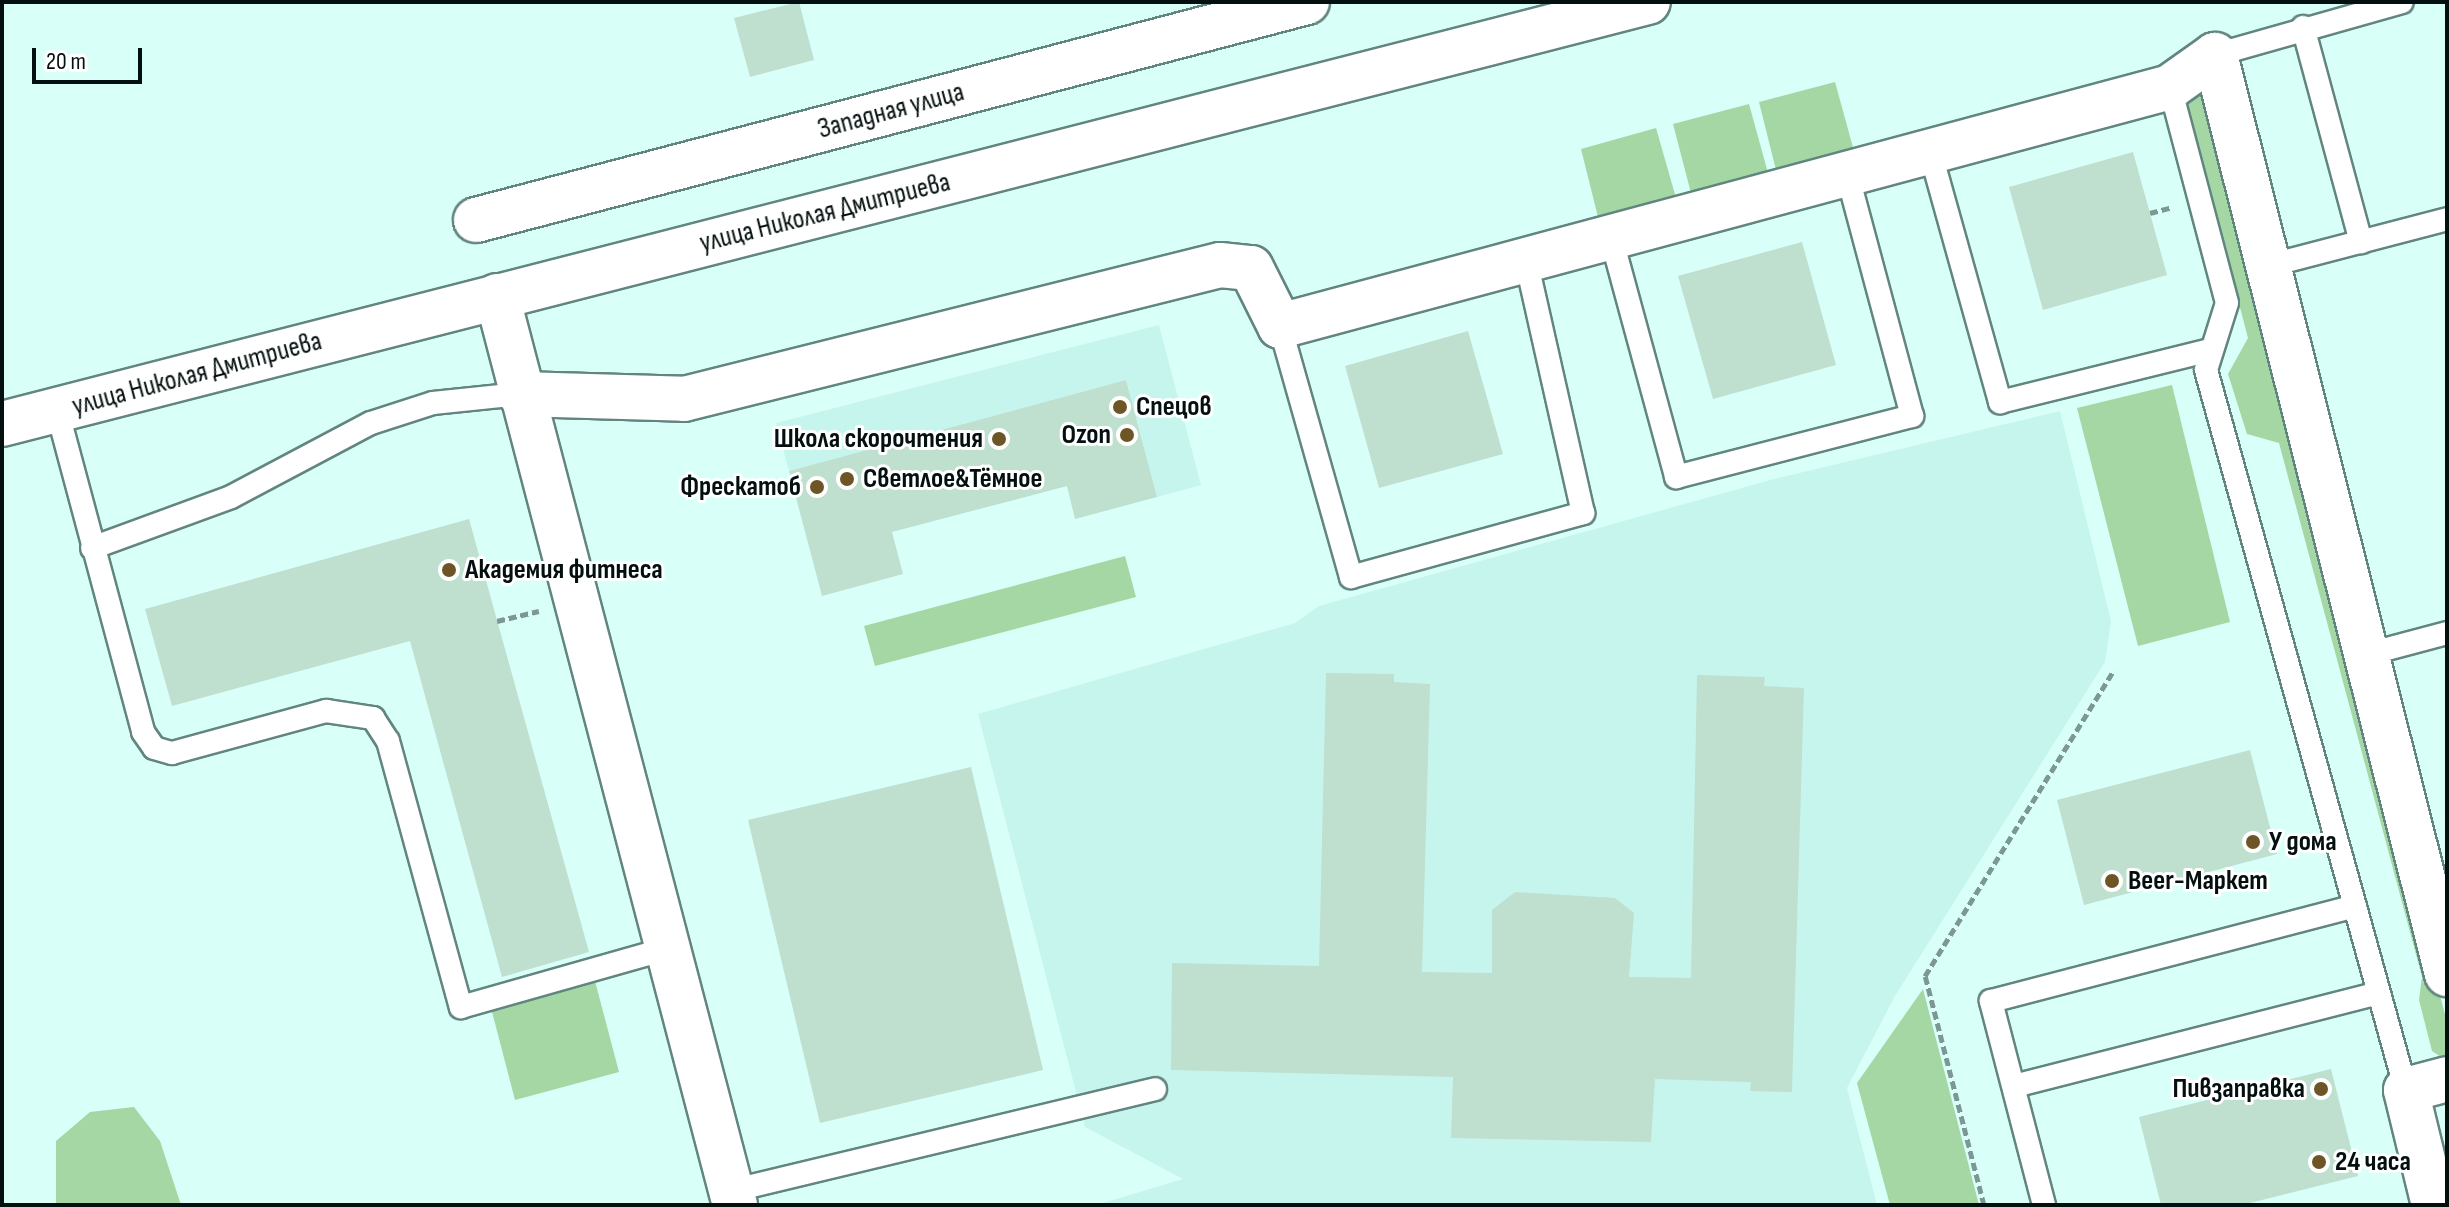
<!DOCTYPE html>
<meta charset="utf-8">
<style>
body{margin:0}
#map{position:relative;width:2449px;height:1207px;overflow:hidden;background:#d9fff9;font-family:"Sofia Sans Condensed",sans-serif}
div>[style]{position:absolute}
.built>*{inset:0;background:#c6f5ee}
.green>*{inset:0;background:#a4d7a3}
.building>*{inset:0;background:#bfdfcf}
.path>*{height:5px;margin-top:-2.5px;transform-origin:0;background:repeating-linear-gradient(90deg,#7d9894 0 8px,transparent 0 12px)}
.roads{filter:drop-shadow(2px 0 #638580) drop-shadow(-2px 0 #638580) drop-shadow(0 2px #638580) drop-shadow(0 -2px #638580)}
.lane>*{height:22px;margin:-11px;padding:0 11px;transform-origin:11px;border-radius:11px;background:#fff}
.street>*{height:44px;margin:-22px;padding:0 22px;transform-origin:22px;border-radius:22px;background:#fff}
.secondary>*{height:44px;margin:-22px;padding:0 22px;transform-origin:22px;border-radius:22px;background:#fff}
.dots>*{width:22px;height:22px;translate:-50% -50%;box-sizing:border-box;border:4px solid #fff;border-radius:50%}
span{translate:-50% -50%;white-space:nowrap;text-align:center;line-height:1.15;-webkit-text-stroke:6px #fff;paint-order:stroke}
.street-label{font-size:28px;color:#04100f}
.poi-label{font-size:28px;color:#04100f;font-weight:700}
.left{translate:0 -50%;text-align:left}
.right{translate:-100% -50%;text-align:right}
.frame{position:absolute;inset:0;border:4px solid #04100f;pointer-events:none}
.scale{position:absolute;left:32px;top:48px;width:110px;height:36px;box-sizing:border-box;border:4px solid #04100f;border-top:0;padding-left:10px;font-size:24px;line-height:28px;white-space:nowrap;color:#04100f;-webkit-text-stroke:6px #fff;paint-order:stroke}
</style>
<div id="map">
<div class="built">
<i style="clip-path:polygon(1159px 325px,1201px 485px,1157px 497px,1126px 380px,789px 471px,776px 423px)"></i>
<i style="clip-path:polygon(2060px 411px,2111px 621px,2105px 662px,1895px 996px,1847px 1088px,1877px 1205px,1096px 1205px,1183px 1179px,1085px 1127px,978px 714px,1295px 623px,1319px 606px,1774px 479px)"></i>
</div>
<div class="green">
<i style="clip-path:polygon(1835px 82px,1854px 151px,1776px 170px,1759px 102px)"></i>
<i style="clip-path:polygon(2202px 92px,2447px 1022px,2447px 1061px,2432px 1051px,2419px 1000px,2422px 977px,2279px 443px,2247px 434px,2228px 374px,2248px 338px,2187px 106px)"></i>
<i style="clip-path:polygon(1749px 104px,1768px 173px,1691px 193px,1673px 124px)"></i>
<i style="clip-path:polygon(1656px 128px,1676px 198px,1598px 217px,1581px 149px)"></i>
<i style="clip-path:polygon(2172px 385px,2230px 622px,2138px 646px,2077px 408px)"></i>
<i style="clip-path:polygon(1125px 556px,1136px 597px,875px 666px,864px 626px)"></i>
<i style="clip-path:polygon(595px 981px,619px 1072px,515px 1100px,491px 1008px)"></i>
<i style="clip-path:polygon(1923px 989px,1979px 1205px,1890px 1205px,1857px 1083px)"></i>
<i style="clip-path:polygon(134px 1107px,160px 1141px,181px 1205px,56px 1205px,56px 1141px,90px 1112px)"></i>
</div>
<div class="building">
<i style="clip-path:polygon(799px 2px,814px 60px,750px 77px,734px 18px)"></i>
<i style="clip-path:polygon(2133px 152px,2167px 275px,2043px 310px,2009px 187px)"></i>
<i style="clip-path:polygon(1802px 242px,1836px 365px,1713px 399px,1678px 276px)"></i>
<i style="clip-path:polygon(1468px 331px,1503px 454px,1379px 488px,1345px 366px)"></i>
<i style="clip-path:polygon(1126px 380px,1157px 497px,1075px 519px,1067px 486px,892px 532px,903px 574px,822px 596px,789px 471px)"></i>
<i style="clip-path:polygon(469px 519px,589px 952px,502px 977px,410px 641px,172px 706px,145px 609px)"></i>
<i style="clip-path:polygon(1326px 673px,1394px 674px,1394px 682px,1430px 684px,1422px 972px,1492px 973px,1492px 910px,1515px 892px,1615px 898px,1634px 913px,1629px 977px,1691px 978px,1697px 675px,1765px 677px,1764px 686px,1804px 688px,1792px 1092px,1750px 1091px,1751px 1082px,1655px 1079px,1651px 1142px,1451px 1138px,1453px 1077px,1171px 1070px,1172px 963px,1319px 966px)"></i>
<i style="clip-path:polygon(2250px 750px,2277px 854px,2084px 905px,2057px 800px)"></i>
<i style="clip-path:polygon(971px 767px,1043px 1070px,820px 1123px,748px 820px)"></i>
<i style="clip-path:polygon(2331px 1069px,2358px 1176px,2242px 1205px,2161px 1205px,2139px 1117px)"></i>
</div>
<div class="path">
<i style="left:2150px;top:213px;width:23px;rotate:-15deg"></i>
<i style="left:497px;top:621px;width:43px;rotate:-13.4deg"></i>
<i style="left:1984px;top:1205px;width:236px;rotate:-104.4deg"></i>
<i style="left:1925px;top:976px;width:360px;rotate:-58.3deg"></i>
</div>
<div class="roads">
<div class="lane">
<i style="left:2303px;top:27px;width:223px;rotate:74.9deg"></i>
<i style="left:2215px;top:55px;width:194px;rotate:-15.8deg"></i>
<i style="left:2170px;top:87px;width:223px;rotate:75.2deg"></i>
<i style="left:2227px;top:303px;width:70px;rotate:107.4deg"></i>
<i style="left:2206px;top:370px;width:747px;rotate:74.48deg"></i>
<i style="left:1930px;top:151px;width:261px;rotate:74.4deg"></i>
<i style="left:2000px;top:402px;width:216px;rotate:-13.9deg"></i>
<i style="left:1611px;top:237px;width:249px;rotate:74.8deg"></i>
<i style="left:1676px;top:477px;width:244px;rotate:-14.5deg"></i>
<i style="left:1912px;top:416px;width:252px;rotate:-105deg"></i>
<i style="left:2271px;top:265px;width:182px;rotate:-14.6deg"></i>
<i style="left:1280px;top:326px;width:261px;rotate:74.2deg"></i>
<i style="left:1351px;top:577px;width:241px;rotate:-15.4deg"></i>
<i style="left:1583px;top:513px;width:259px;rotate:-102.7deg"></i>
<i style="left:57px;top:410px;width:333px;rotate:75deg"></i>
<i style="left:143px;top:732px;width:19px;rotate:55deg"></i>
<i style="left:154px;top:748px;width:19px;rotate:16deg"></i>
<i style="left:172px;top:753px;width:160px;rotate:-15.3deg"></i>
<i style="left:326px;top:711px;width:48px;rotate:8.5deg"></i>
<i style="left:373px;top:718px;width:27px;rotate:57deg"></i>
<i style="left:388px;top:741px;width:276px;rotate:74.7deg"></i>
<i style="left:461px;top:1007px;width:216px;rotate:-15.8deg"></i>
<i style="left:92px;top:548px;width:148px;rotate:-20.1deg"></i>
<i style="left:231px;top:497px;width:158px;rotate:-27.9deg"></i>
<i style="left:371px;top:423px;width:65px;rotate:-17.9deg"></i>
<i style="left:433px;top:403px;width:87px;rotate:-5.9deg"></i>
<i style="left:2368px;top:654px;width:82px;rotate:-14.9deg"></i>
<i style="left:2014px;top:1086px;width:376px;rotate:-14.3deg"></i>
<i style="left:731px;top:1191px;width:436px;rotate:-13.5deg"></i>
<i style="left:2044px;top:1205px;width:211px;rotate:-104.6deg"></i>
<i style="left:1991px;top:1001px;width:376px;rotate:-14.6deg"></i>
</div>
<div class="street">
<i style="left:476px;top:220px;width:859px;rotate:-14.7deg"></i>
<i style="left:497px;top:296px;width:940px;rotate:75.33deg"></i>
<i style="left:520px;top:394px;width:164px;rotate:1.7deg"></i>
<i style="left:684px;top:399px;width:552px;rotate:-14.04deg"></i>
<i style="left:1220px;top:265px;width:31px;rotate:6deg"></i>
<i style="left:1251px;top:268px;width:65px;rotate:63.4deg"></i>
<i style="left:1280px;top:326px;width:922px;rotate:-15.03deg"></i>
<i style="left:2170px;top:87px;width:55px;rotate:-35.4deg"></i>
<i style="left:2215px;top:55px;width:948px;rotate:75.83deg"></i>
<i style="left:2434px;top:1205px;width:118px;rotate:-103.7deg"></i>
<i style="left:2406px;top:1090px;width:42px;rotate:-15deg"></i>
</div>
<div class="secondary">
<i style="left:2px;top:424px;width:1699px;rotate:-14.38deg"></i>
</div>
</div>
<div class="dots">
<i style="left:1120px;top:407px;background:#6d5525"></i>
<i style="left:1127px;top:435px;background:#6d5525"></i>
<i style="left:999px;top:439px;background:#6d5525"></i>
<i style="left:847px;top:479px;background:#6d5525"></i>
<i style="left:817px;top:487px;background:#6d5525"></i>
<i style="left:449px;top:570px;background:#6d5525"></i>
<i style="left:2253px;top:842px;background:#6d5525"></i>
<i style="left:2112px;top:881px;background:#6d5525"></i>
<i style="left:2321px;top:1089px;background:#6d5525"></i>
<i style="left:2319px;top:1162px;background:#6d5525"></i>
</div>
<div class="street-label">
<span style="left:891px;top:111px;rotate:-15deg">Западная улица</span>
<span style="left:825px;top:213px;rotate:-14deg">улица Николая Дмитриева</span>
<span style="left:197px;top:374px;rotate:-15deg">улица Николая Дмитриева</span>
</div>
<div class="poi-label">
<span class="left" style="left:1136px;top:407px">Спецов</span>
<span class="right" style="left:1111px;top:435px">Ozon</span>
<span class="right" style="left:983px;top:439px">Школа скорочтения</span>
<span class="left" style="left:863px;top:479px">Светлое&amp;Тёмное</span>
<span class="right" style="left:801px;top:487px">Фрескатоб</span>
<span class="left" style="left:465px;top:570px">Академия фитнеса</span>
<span class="left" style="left:2269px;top:842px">У дома</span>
<span class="left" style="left:2128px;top:881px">Beer-Маркет</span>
<span class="right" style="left:2305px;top:1089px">Пивзаправка</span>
<span class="left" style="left:2335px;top:1162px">24 часа</span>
</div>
<div class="frame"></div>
<div class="scale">20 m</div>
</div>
